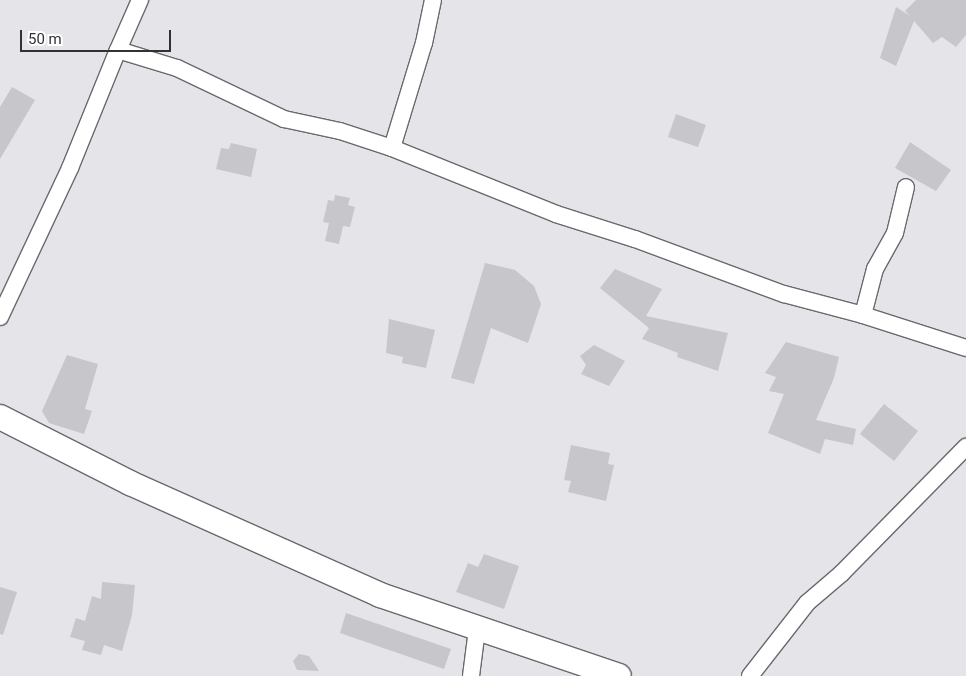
<!DOCTYPE html>
<style>
body{margin:0}
#map{position:relative;width:966px;height:676px;overflow:hidden;background:#e5e4e9;font-family:Roboto,sans-serif}
div>[style]{position:absolute}
.building>*{inset:0;background:#c7c6cb}
.roads{filter:drop-shadow(1px 0 #6a696d) drop-shadow(-1px 0 #6a696d) drop-shadow(0 1px #6a696d) drop-shadow(0 -1px #6a696d)}
.street>*{height:16px;margin:-8px;padding:0 8px;transform-origin:8px;border-radius:8px;background:#fff}
.secondary>*{height:24px;margin:-12px;padding:0 12px;transform-origin:12px;border-radius:12px;background:#fff}
span{translate:-50% -50%;white-space:nowrap;text-align:center;line-height:1.15;-webkit-text-stroke:4.5px #fff;paint-order:stroke}
.scale{position:absolute;left:20px;top:30px;width:151px;height:22px;box-sizing:border-box;border:2px solid #323234;border-top:0;padding-left:6px;font-size:15px;line-height:18px;white-space:nowrap;color:#323234;-webkit-text-stroke:4px #fff;paint-order:stroke}
</style>
<div id="map">
<div class="building">
<i style="clip-path:polygon(916px 0,966px 0,966px 35px,956px 47px,942px 37px,933px 43px,914px 21px,896px 66px,880px 58px,896px 7px,910px 16px,905px 11px)"></i>
<i style="clip-path:polygon(12px 87px,35px 100px,0 159px,0 107px)"></i>
<i style="clip-path:polygon(676px 114px,706px 125px,698px 147px,668px 137px)"></i>
<i style="clip-path:polygon(910px 142px,951px 170px,936px 191px,895px 168px)"></i>
<i style="clip-path:polygon(231px 143px,257px 149px,251px 177px,216px 169px,221px 148px,229px 149px)"></i>
<i style="clip-path:polygon(335px 195px,350px 198px,348px 205px,355px 207px,350px 227px,343px 226px,339px 244px,325px 241px,329px 223px,323px 222px,328px 200px,334px 201px)"></i>
<i style="clip-path:polygon(485px 263px,515px 270px,534px 286px,541px 304px,528px 343px,491px 328px,474px 384px,451px 378px)"></i>
<i style="clip-path:polygon(615px 269px,662px 289px,646px 316px,728px 333px,718px 371px,677px 357px,678px 353px,642px 339px,649px 328px,600px 288px)"></i>
<i style="clip-path:polygon(389px 319px,435px 330px,426px 368px,402px 363px,403px 357px,386px 353px)"></i>
<i style="clip-path:polygon(786px 342px,839px 357px,834px 378px,816px 420px,856px 429px,853px 445px,825px 439px,820px 454px,768px 433px,784px 394px,769px 391px,776px 377px,765px 373px)"></i>
<i style="clip-path:polygon(594px 345px,625px 361px,609px 386px,581px 374px,586px 365px,580px 356px)"></i>
<i style="clip-path:polygon(67px 355px,98px 364px,85px 409px,92px 411px,84px 434px,49px 423px,42px 411px)"></i>
<i style="clip-path:polygon(884px 404px,918px 431px,894px 461px,860px 434px)"></i>
<i style="clip-path:polygon(571px 445px,610px 453px,608px 464px,614px 465px,606px 501px,568px 492px,571px 481px,564px 480px)"></i>
<i style="clip-path:polygon(484px 554px,519px 566px,504px 609px,456px 592px,468px 563px,478px 567px)"></i>
<i style="clip-path:polygon(102px 582px,135px 585px,132px 615px,122px 651px,104px 645px,101px 655px,82px 650px,85px 641px,70px 637px,76px 618px,85px 621px,92px 596px,101px 599px)"></i>
<i style="clip-path:polygon(0 587px,17px 592px,3px 635px,0 634px)"></i>
<i style="clip-path:polygon(346px 613px,451px 649px,444px 669px,340px 633px)"></i>
<i style="clip-path:polygon(299px 654px,309px 656px,319px 671px,297px 670px,293px 661px)"></i>
</div>
<div class="roads">
<div class="street">
<i style="left:118px;top:50px;width:55px;rotate:-66.3deg"></i>
<i style="left:392px;top:148px;width:110px;rotate:-73.1deg"></i>
<i style="left:424px;top:43px;width:44px;rotate:-78.2deg"></i>
<i style="left:863px;top:315px;width:48px;rotate:-75.4deg"></i>
<i style="left:875px;top:269px;width:41px;rotate:-60.9deg"></i>
<i style="left:895px;top:233px;width:47px;rotate:-76.6deg"></i>
<i style="left:0;top:317px;width:165px;rotate:-64.8deg"></i>
<i style="left:70px;top:168px;width:127px;rotate:-67.9deg"></i>
<i style="left:118px;top:50px;width:62px;rotate:17deg"></i>
<i style="left:177px;top:68px;width:119px;rotate:25.5deg"></i>
<i style="left:284px;top:119px;width:57px;rotate:12.1deg"></i>
<i style="left:340px;top:131px;width:55px;rotate:18.1deg"></i>
<i style="left:392px;top:148px;width:177px;rotate:21.9deg"></i>
<i style="left:556px;top:214px;width:83px;rotate:17.6deg"></i>
<i style="left:635px;top:239px;width:159px;rotate:20.3deg"></i>
<i style="left:784px;top:294px;width:82px;rotate:14.9deg"></i>
<i style="left:863px;top:315px;width:108px;rotate:17.8deg"></i>
<i style="left:471px;top:676px;width:47px;rotate:-82.7deg"></i>
<i style="left:750px;top:676px;width:93px;rotate:-52deg"></i>
<i style="left:807px;top:603px;width:46px;rotate:-40.6deg"></i>
<i style="left:842px;top:573px;width:177px;rotate:-45.5deg"></i>
</div>
<div class="secondary">
<i style="left:0;top:417px;width:146px;rotate:26.9deg"></i>
<i style="left:130px;top:483px;width:274px;rotate:24.1deg"></i>
<i style="left:380px;top:595px;width:252px;rotate:18.7deg"></i>
</div>
</div>
<div class="scale">50 m</div>
</div>
